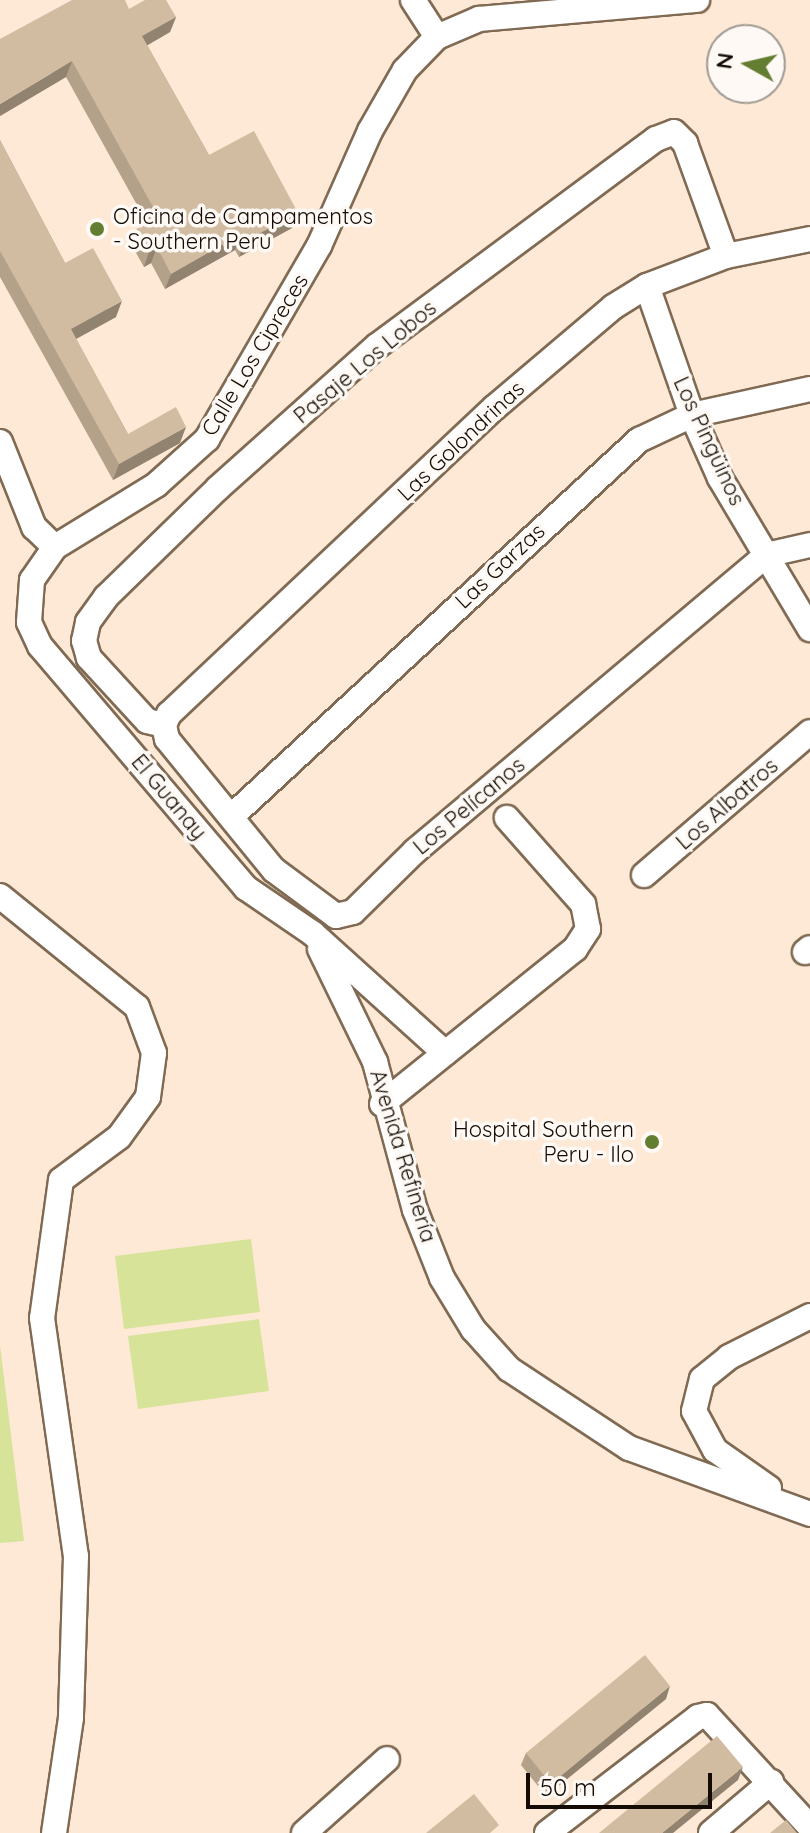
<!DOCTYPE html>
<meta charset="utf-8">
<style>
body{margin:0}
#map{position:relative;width:810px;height:1833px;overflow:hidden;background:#fde9d5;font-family:Quicksand,sans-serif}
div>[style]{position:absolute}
.green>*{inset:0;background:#d7e399}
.roads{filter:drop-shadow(2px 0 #806a53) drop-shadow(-2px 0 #806a53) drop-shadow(0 2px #806a53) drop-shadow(0 -2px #806a53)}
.minor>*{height:24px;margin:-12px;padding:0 12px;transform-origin:12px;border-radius:12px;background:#fff}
.wall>*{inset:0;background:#b4a18a}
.shaded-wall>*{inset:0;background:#928371}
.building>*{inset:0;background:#d1bba1}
.dots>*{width:22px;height:22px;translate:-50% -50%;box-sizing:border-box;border:4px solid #fef9f4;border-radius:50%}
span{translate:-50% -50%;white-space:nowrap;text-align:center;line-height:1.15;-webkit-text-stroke:7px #fef9f4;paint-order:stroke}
.poi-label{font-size:22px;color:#140c04}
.left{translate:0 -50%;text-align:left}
.right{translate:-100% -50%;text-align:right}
.street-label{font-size:22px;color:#140c04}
.north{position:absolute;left:706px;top:24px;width:80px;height:80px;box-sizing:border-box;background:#fef9f4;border:2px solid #a09a94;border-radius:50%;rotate:278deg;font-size:22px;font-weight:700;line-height:32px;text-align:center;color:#140c04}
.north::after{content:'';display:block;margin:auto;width:28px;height:36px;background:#637d31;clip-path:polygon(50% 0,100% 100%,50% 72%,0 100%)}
.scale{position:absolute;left:526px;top:1773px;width:186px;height:36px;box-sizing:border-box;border:4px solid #140c04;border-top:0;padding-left:10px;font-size:24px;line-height:28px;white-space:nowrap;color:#140c04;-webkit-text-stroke:6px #fef9f4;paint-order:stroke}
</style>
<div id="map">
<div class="green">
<i style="clip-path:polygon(251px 1239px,260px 1312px,124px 1329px,115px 1256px)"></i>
<i style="clip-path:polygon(259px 1319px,269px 1391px,138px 1409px,128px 1336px)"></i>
<i style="clip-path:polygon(0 1345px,24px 1541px,0 1543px)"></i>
</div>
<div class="roads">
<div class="minor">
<i style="left:413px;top:0;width:44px;rotate:57deg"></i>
<i style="left:647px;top:286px;width:137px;rotate:70.8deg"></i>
<i style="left:692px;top:415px;width:69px;rotate:66deg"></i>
<i style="left:720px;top:478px;width:176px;rotate:59.2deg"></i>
<i style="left:0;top:442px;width:92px;rotate:68.2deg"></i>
<i style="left:34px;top:527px;width:29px;rotate:44deg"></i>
<i style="left:164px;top:725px;width:17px;rotate:-167deg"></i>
<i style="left:147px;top:721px;width:86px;rotate:-132.6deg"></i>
<i style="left:89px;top:658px;width:18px;rotate:-106deg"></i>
<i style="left:84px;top:641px;width:19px;rotate:-78deg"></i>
<i style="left:88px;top:622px;width:31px;rotate:-54deg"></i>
<i style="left:106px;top:597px;width:156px;rotate:-44.2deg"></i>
<i style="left:218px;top:488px;width:213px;rotate:-41.8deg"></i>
<i style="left:377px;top:346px;width:347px;rotate:-36.6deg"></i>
<i style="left:656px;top:139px;width:19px;rotate:-21deg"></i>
<i style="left:674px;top:132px;width:16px;rotate:45deg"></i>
<i style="left:685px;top:143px;width:120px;rotate:70.1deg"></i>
<i style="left:164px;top:725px;width:14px;rotate:78deg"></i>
<i style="left:167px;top:739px;width:169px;rotate:50.8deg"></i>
<i style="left:274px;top:870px;width:77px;rotate:36.6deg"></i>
<i style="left:336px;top:916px;width:17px;rotate:-13deg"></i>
<i style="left:353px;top:912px;width:87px;rotate:-44.5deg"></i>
<i style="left:415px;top:851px;width:459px;rotate:-40.1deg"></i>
<i style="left:766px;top:555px;width:45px;rotate:-12.8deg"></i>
<i style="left:164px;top:725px;width:12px;rotate:-66deg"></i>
<i style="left:169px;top:714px;width:446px;rotate:-43.3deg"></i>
<i style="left:494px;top:408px;width:156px;rotate:-40.3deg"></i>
<i style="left:613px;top:307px;width:40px;rotate:-32deg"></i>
<i style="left:647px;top:286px;width:85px;rotate:-20.8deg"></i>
<i style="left:726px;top:256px;width:86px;rotate:-11.4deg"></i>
<i style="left:231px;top:817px;width:556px;rotate:-42.74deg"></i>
<i style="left:639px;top:440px;width:59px;rotate:-25.3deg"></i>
<i style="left:692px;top:415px;width:121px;rotate:-12.4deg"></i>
<i style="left:644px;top:875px;width:219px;rotate:-40.7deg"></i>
<i style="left:0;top:896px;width:176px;rotate:39deg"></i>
<i style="left:137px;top:1007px;width:49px;rotate:69.7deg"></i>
<i style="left:154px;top:1053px;width:44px;rotate:97.8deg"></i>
<i style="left:148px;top:1097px;width:49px;rotate:125.9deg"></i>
<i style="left:119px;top:1137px;width:72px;rotate:143.4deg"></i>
<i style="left:61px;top:1180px;width:139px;rotate:97.8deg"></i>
<i style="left:42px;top:1318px;width:240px;rotate:81.9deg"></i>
<i style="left:76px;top:1556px;width:162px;rotate:91.8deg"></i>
<i style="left:71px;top:1718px;width:116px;rotate:98.4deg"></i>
<i style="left:320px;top:949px;width:126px;rotate:64deg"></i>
<i style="left:375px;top:1062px;width:153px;rotate:74.9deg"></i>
<i style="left:415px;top:1210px;width:73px;rotate:68.3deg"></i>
<i style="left:442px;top:1278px;width:60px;rotate:58.7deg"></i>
<i style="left:473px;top:1329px;width:54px;rotate:48deg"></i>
<i style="left:509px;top:1369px;width:144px;rotate:33.4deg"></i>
<i style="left:629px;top:1448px;width:193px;rotate:20deg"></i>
<i style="left:805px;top:952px;width:6px;rotate:-39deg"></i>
<i style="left:445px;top:1053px;width:179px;rotate:-137.9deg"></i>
<i style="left:312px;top:933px;width:80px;rotate:-145.7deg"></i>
<i style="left:246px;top:888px;width:318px;rotate:-130.4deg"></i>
<i style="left:40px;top:646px;width:26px;rotate:-115deg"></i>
<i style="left:29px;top:622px;width:42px;rotate:-85.9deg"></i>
<i style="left:32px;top:580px;width:40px;rotate:-55.1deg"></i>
<i style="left:55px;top:547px;width:119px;rotate:-31.5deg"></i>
<i style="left:156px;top:485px;width:69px;rotate:-42deg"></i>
<i style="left:207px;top:439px;width:223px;rotate:-59.9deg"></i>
<i style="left:319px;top:246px;width:126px;rotate:-66.1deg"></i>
<i style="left:370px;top:131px;width:70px;rotate:-60.2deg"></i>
<i style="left:405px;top:70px;width:46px;rotate:-45.9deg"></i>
<i style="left:437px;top:37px;width:46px;rotate:-23.2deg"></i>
<i style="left:479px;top:19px;width:219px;rotate:-5deg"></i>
<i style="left:382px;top:1104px;width:248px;rotate:-38.8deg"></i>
<i style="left:575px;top:949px;width:24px;rotate:-57deg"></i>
<i style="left:588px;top:929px;width:25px;rotate:-101deg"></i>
<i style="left:583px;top:904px;width:115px;rotate:-131.5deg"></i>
<i style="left:769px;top:1488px;width:66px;rotate:-144.9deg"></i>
<i style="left:715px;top:1450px;width:44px;rotate:-118.3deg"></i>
<i style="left:694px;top:1411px;width:33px;rotate:-76deg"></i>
<i style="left:702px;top:1379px;width:35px;rotate:-39deg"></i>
<i style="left:729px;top:1357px;width:91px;rotate:-26.8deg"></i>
<i style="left:304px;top:1833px;width:111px;rotate:-41.7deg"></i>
<i style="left:547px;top:1833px;width:190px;rotate:-37.5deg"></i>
<i style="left:698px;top:1717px;width:9px;rotate:-13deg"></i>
<i style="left:707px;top:1715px;width:152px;rotate:47.4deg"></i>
<i style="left:711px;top:1833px;width:79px;rotate:-40.4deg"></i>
</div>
</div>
<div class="wall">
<i style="clip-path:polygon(129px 9px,176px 17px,170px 32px,147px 45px,209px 155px,292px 228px,239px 257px,235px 250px,165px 289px,151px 263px,144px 267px,131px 244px,137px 229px,147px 223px,66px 77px,0 116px)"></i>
<i style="clip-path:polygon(0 140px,65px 263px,116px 317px,76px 339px,128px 434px,180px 443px,113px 480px,0 277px)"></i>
<i style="clip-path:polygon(666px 1699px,546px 1796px,521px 1765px,526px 1753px)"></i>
</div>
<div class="shaded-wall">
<i style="clip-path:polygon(176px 17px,170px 32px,136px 52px,142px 36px)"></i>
<i style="clip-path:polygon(72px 61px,66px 77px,0 116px,0 104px)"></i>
<i style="clip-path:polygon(298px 213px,292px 228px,239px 257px,245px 241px)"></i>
<i style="clip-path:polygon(241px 234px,235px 250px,165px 289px,171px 274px)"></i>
<i style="clip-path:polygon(157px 247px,151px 263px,144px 267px,149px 252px)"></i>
<i style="clip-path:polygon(122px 301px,116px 317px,65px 345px,71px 329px)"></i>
<i style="clip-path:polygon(186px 427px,180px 443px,113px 480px,119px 464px)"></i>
<i style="clip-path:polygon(670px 1686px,666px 1699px,546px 1796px,551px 1784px)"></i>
<i style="clip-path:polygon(743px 1767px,738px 1780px,673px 1833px,662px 1833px)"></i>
</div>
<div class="building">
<i style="clip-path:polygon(72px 0,125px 0,129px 9px,145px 0,166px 0,176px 17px,142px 36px,209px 155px,254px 131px,298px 213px,245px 241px,241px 234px,171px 274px,157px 247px,149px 252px,137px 229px,158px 216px,72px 61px,0 104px,0 39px)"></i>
<i style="clip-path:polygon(0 140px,65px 263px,93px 248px,122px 301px,71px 329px,128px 434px,176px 407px,186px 427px,119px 464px,0 251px)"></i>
<i style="clip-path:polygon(645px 1655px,670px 1686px,551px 1784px,526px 1753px)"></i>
<i style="clip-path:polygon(717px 1736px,743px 1767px,662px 1833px,599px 1833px)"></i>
<i style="clip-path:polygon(474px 1794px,499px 1825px,490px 1833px,426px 1833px)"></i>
<i style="clip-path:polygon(786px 1820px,797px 1833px,770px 1833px)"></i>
</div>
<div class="dots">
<i style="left:97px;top:229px;background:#637d31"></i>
<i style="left:652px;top:1142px;background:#637d31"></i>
</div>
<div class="poi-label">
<span class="left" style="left:113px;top:229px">Oficina de Campamentos<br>- Southern Peru</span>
<span class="right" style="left:634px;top:1142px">Hospital Southern<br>Peru - Ilo</span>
</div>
<div class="street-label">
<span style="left:255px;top:355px;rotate:-59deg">Calle Los Cipreces</span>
<span style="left:365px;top:362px;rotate:-40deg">Pasaje Los Lobos</span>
<span style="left:461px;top:441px;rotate:-43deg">Las Golondrinas</span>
<span style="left:709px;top:441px;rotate:65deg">Los Pingüinos</span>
<span style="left:500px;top:566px;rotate:-43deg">Las Garzas</span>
<span style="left:169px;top:797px;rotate:50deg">El Guanay</span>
<span style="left:727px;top:804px;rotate:-41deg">Los Albatros</span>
<span style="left:469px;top:806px;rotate:-40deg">Los Pelícanos</span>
<span style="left:403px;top:1156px;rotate:73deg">Avenida Refinería</span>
</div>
<div class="north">N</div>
<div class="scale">50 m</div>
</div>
